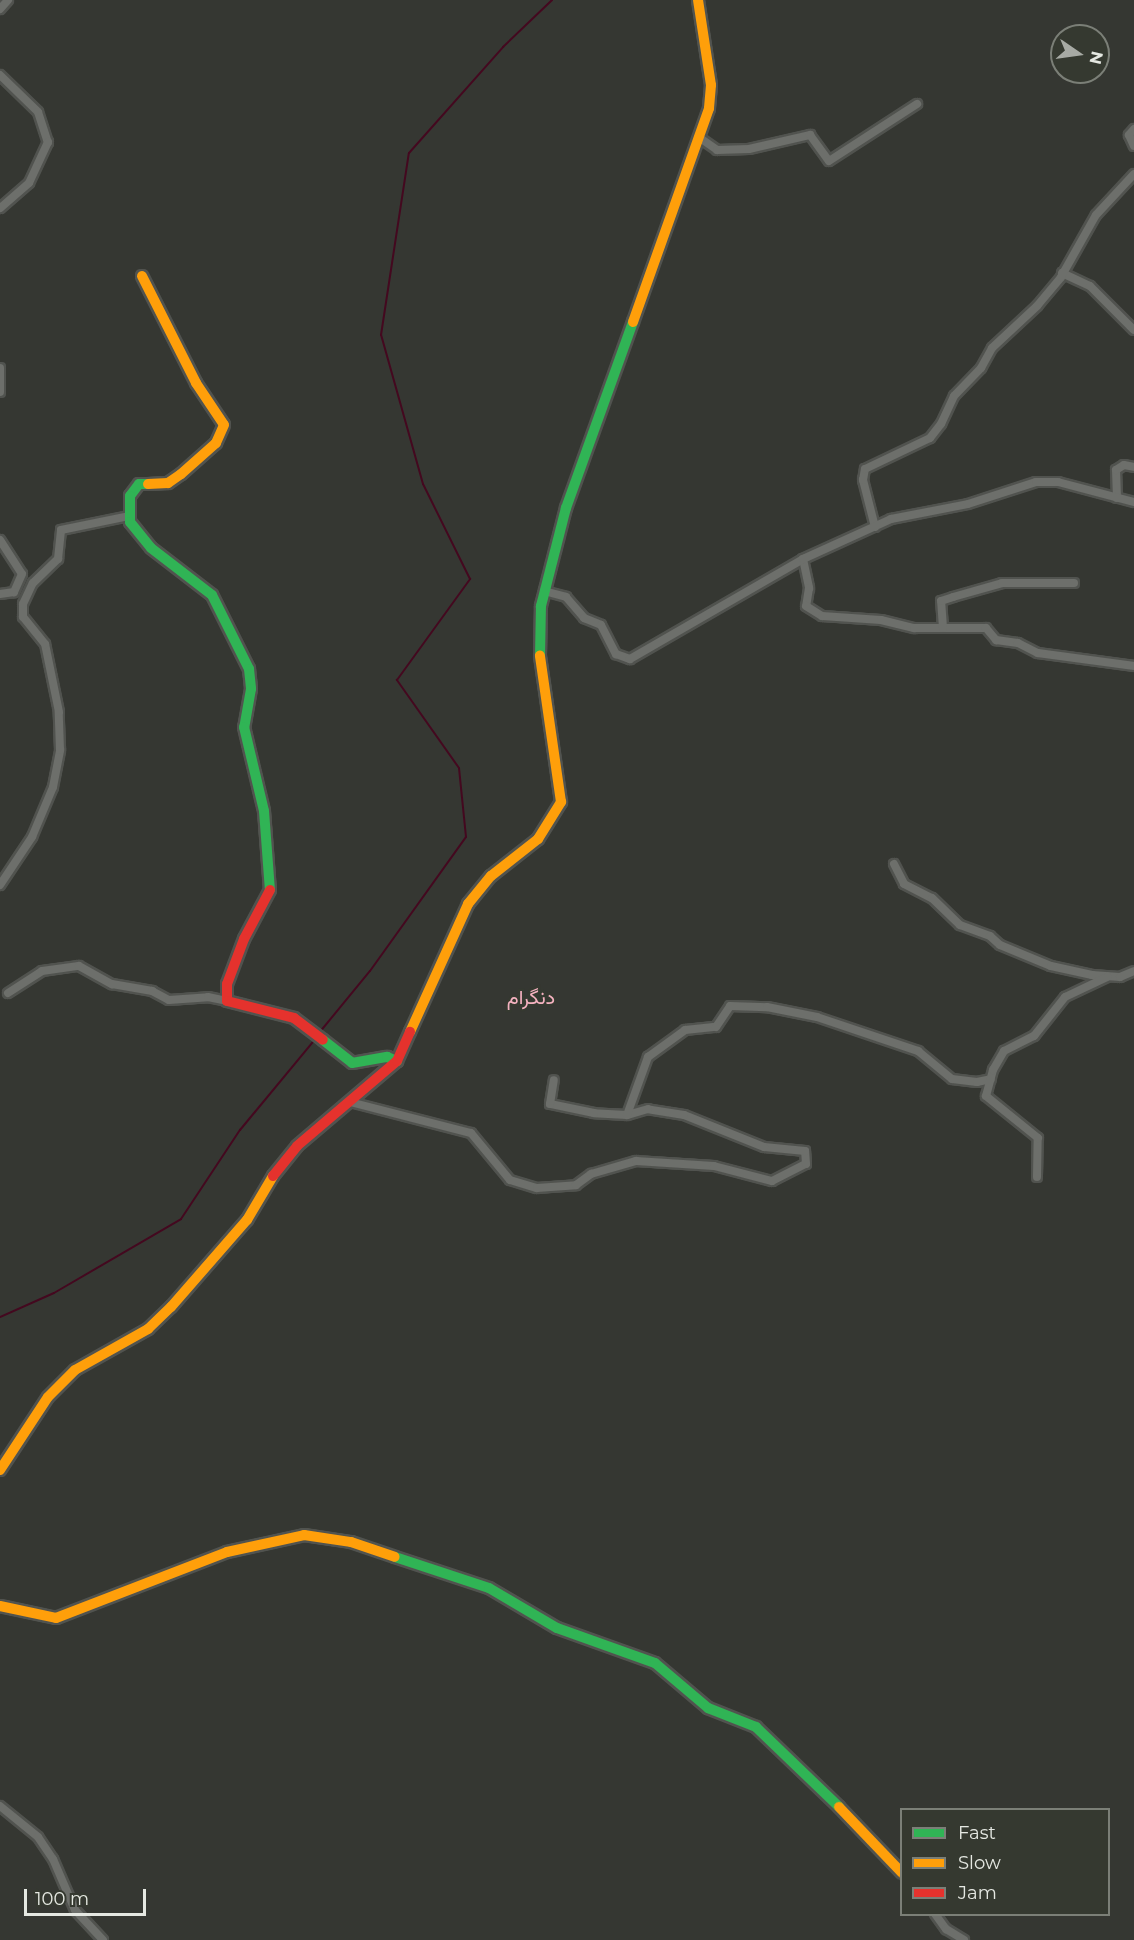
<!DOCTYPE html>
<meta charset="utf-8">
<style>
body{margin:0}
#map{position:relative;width:1134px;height:1940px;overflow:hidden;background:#353732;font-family:Montserrat,Vazirmatn,sans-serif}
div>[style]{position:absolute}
.stream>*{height:2px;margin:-1px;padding:0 1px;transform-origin:1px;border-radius:1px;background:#44081f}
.roads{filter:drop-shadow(2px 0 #51534f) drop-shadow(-2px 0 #51534f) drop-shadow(0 2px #51534f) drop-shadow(0 -2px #51534f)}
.street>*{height:8px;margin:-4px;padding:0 4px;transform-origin:4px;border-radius:4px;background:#6d6f6b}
.fast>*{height:10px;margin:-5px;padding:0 5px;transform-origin:5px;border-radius:5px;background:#30b455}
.slow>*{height:10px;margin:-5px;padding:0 5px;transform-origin:5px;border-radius:5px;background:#ff9f0a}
.jam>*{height:10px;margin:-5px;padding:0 5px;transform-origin:5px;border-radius:5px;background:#e5322d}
span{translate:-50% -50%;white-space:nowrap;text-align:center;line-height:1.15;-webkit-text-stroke:4.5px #353930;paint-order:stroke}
.quarter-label{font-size:20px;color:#f5b2c1}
.legend{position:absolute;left:900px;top:1808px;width:210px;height:108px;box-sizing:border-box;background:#353930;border:2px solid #7b7f77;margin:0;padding:8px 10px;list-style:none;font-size:18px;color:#e5e8e2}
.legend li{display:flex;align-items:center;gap:12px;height:30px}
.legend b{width:30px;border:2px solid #7b7f77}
.north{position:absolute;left:1050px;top:24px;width:60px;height:60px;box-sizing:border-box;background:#353930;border:2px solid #7b7f77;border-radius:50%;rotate:103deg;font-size:16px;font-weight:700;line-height:24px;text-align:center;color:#e5e8e2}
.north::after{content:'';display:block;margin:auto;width:21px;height:27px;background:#a7aaa4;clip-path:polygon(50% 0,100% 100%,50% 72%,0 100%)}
.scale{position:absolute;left:24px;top:1889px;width:122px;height:27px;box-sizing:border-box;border:3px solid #e5e8e2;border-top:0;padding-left:8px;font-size:18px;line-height:21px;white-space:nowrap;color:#e5e8e2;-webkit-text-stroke:4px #353930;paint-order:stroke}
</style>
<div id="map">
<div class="stream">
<i style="left:319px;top:1033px;width:80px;rotate:-50.6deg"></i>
<i style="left:370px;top:971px;width:165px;rotate:-54.4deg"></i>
<i style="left:466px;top:837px;width:69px;rotate:-95.8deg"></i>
<i style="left:459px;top:768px;width:108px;rotate:-125.2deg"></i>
<i style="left:397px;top:680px;width:125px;rotate:-54.1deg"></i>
<i style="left:470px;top:579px;width:106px;rotate:-116.3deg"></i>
<i style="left:423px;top:484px;width:155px;rotate:-105.7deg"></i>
<i style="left:381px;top:335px;width:184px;rotate:-81.3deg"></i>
<i style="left:409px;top:153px;width:142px;rotate:-48.4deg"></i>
<i style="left:503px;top:47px;width:68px;rotate:-43.8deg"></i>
<i style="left:0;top:1317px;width:59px;rotate:-24deg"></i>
<i style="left:54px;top:1293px;width:147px;rotate:-30.2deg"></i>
<i style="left:181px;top:1219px;width:107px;rotate:-56.5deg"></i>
<i style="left:240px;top:1130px;width:119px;rotate:-50.4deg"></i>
</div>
<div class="roads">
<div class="street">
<i style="left:0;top:9px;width:12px;rotate:-48deg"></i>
<i style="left:0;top:75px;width:53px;rotate:44.2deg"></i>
<i style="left:38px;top:112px;width:32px;rotate:72deg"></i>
<i style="left:48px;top:142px;width:45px;rotate:114.9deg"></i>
<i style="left:29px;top:183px;width:38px;rotate:139deg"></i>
<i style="left:1134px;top:129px;width:8px;rotate:130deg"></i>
<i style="left:1129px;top:135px;width:12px;rotate:66deg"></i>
<i style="left:700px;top:138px;width:21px;rotate:35deg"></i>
<i style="left:717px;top:150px;width:32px;rotate:-2deg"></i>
<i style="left:749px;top:149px;width:63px;rotate:-12.9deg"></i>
<i style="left:810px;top:135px;width:32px;rotate:54deg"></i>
<i style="left:829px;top:161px;width:105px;rotate:-32.9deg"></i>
<i style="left:1062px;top:273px;width:31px;rotate:25deg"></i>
<i style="left:1090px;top:286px;width:62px;rotate:45deg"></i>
<i style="left:0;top:368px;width:24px;rotate:90deg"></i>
<i style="left:1117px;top:498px;width:28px;rotate:-92deg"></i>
<i style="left:1116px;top:470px;width:9px;rotate:-32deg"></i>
<i style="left:1124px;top:465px;width:10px;rotate:11deg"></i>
<i style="left:875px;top:527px;width:49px;rotate:-104.3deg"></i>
<i style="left:863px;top:480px;width:11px;rotate:-80deg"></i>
<i style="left:865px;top:469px;width:72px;rotate:-25.5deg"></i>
<i style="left:930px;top:438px;width:18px;rotate:-52deg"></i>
<i style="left:941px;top:424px;width:31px;rotate:-65deg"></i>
<i style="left:954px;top:396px;width:39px;rotate:-46deg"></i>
<i style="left:981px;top:368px;width:23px;rotate:-61deg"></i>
<i style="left:992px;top:348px;width:62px;rotate:-43deg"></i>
<i style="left:1037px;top:306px;width:38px;rotate:-50deg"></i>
<i style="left:1061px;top:277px;width:71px;rotate:-60.6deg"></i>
<i style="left:1096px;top:215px;width:56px;rotate:-47.2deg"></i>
<i style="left:0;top:540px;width:40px;rotate:57.1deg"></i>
<i style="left:22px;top:574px;width:20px;rotate:114deg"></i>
<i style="left:14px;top:592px;width:14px;rotate:172deg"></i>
<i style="left:803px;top:559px;width:30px;rotate:78deg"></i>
<i style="left:809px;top:588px;width:18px;rotate:99deg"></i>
<i style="left:806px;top:606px;width:19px;rotate:32deg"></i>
<i style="left:822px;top:616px;width:59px;rotate:3.9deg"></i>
<i style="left:881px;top:620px;width:34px;rotate:14deg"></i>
<i style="left:914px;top:628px;width:72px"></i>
<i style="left:986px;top:628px;width:16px;rotate:50deg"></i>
<i style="left:996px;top:640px;width:22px;rotate:8deg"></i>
<i style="left:1018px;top:643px;width:22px;rotate:27deg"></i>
<i style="left:1038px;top:653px;width:97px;rotate:7.7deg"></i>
<i style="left:544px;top:591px;width:23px;rotate:15deg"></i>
<i style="left:566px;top:597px;width:28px;rotate:49deg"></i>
<i style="left:584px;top:618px;width:18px;rotate:22deg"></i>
<i style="left:601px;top:625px;width:33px;rotate:63deg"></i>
<i style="left:616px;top:654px;width:15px;rotate:20deg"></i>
<i style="left:630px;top:659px;width:200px;rotate:-30deg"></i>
<i style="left:803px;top:559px;width:97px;rotate:-24.4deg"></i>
<i style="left:891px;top:519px;width:78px;rotate:-11deg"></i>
<i style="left:968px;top:504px;width:71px;rotate:-17.9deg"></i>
<i style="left:1036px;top:482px;width:22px"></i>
<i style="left:1058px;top:482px;width:79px;rotate:14.7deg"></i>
<i style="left:943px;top:628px;width:27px;rotate:-94deg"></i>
<i style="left:941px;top:601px;width:13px;rotate:-18deg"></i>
<i style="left:953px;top:597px;width:51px;rotate:-15.9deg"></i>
<i style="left:1002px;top:583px;width:72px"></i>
<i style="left:894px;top:864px;width:22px;rotate:63deg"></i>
<i style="left:904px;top:884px;width:31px;rotate:27deg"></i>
<i style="left:932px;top:898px;width:39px;rotate:44deg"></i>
<i style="left:960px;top:925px;width:32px;rotate:20deg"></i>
<i style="left:990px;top:936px;width:13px;rotate:42deg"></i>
<i style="left:1000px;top:945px;width:55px;rotate:22.4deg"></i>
<i style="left:1051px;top:966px;width:42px;rotate:12.4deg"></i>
<i style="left:1092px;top:975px;width:28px;rotate:4deg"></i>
<i style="left:1120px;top:977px;width:15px;rotate:-23deg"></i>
<i style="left:0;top:885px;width:58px;rotate:-56.3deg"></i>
<i style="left:32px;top:837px;width:54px;rotate:-67.2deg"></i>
<i style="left:53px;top:787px;width:38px;rotate:-79deg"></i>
<i style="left:60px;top:750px;width:38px;rotate:-92deg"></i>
<i style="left:59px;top:712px;width:69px;rotate:-101.6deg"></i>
<i style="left:45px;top:644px;width:35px;rotate:-129deg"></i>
<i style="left:23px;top:617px;width:13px;rotate:-90deg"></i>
<i style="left:23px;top:604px;width:23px;rotate:-65deg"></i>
<i style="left:33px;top:583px;width:35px;rotate:-44deg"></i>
<i style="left:58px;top:559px;width:29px;rotate:-84deg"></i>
<i style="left:61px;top:530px;width:69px;rotate:-11.6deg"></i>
<i style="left:8px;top:993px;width:40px;rotate:-32.9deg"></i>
<i style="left:42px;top:971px;width:37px;rotate:-8deg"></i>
<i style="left:79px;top:966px;width:38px;rotate:29deg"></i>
<i style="left:112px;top:984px;width:41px;rotate:9.9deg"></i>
<i style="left:152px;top:991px;width:19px;rotate:28deg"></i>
<i style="left:169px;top:1000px;width:39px;rotate:-4deg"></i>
<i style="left:208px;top:997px;width:19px;rotate:12deg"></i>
<i style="left:350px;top:1102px;width:125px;rotate:14.4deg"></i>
<i style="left:471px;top:1133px;width:61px;rotate:50.3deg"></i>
<i style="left:510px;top:1180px;width:28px;rotate:17deg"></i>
<i style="left:537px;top:1188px;width:39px;rotate:-4deg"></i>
<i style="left:576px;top:1185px;width:19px;rotate:-36deg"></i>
<i style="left:591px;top:1174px;width:47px;rotate:-16.1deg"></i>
<i style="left:636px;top:1161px;width:78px;rotate:3.7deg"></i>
<i style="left:714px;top:1166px;width:60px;rotate:14.5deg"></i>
<i style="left:772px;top:1181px;width:38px;rotate:-27deg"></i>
<i style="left:806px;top:1164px;width:13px;rotate:-94deg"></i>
<i style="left:805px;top:1151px;width:41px;rotate:-174.4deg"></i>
<i style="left:764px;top:1147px;width:86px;rotate:-158.2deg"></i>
<i style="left:684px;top:1115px;width:36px;rotate:-171deg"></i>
<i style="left:648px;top:1109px;width:22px;rotate:164deg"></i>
<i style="left:627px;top:1115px;width:33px;rotate:-177deg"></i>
<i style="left:594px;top:1113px;width:45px;rotate:-168.4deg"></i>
<i style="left:550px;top:1104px;width:24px;rotate:-81deg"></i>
<i style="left:627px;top:1115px;width:62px;rotate:-70.1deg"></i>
<i style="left:648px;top:1057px;width:46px;rotate:-36.1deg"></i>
<i style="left:685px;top:1030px;width:31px;rotate:-6deg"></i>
<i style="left:716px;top:1027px;width:25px;rotate:-56deg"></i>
<i style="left:730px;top:1006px;width:37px;rotate:2deg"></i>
<i style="left:767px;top:1007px;width:51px;rotate:11.3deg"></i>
<i style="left:817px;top:1017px;width:107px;rotate:18.6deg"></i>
<i style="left:918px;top:1051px;width:44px;rotate:39.5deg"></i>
<i style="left:952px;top:1079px;width:25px;rotate:7deg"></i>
<i style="left:977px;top:1082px;width:14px;rotate:-12deg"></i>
<i style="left:1037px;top:1177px;width:39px;rotate:-89deg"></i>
<i style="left:1038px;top:1138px;width:67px;rotate:-141.1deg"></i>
<i style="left:986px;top:1096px;width:27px;rotate:-75deg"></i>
<i style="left:993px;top:1070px;width:22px;rotate:-60deg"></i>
<i style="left:1004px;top:1051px;width:34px;rotate:-27deg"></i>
<i style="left:1034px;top:1036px;width:50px;rotate:-51.5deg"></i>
<i style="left:1065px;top:997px;width:47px;rotate:-25.5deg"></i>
<i style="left:0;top:1806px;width:49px;rotate:39.2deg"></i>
<i style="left:38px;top:1837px;width:27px;rotate:56deg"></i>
<i style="left:53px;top:1859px;width:56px;rotate:66.7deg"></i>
<i style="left:75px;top:1910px;width:41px;rotate:47deg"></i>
<i style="left:935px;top:1914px;width:19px;rotate:54deg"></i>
<i style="left:946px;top:1929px;width:21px;rotate:31deg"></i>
</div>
<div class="fast">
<i style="left:148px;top:484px;width:9px;rotate:180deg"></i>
<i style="left:139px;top:484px;width:15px;rotate:127deg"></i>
<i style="left:130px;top:496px;width:26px;rotate:90deg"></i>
<i style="left:130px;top:522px;width:33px;rotate:51deg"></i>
<i style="left:151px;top:548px;width:77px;rotate:37.6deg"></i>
<i style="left:212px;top:595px;width:83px;rotate:63.4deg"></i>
<i style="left:249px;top:669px;width:20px;rotate:84deg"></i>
<i style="left:251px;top:689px;width:39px;rotate:100deg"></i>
<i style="left:244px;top:727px;width:86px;rotate:76.6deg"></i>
<i style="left:264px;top:811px;width:79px;rotate:85.7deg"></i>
<i style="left:540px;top:656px;width:50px;rotate:-88.9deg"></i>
<i style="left:541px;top:606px;width:101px;rotate:-75.7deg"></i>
<i style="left:566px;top:508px;width:198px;rotate:-70.2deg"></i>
<i style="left:323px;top:1040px;width:37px;rotate:38deg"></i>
<i style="left:352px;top:1063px;width:36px;rotate:-10deg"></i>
<i style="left:387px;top:1057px;width:11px;rotate:22deg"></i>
<i style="left:395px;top:1557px;width:99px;rotate:18.3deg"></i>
<i style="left:489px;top:1588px;width:79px;rotate:30.5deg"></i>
<i style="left:557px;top:1628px;width:104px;rotate:19.7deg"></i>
<i style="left:655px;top:1663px;width:70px;rotate:40.3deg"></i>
<i style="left:708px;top:1708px;width:52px;rotate:21.6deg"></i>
<i style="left:756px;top:1727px;width:115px;rotate:43.9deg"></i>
</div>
<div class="slow">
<i style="left:142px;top:276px;width:120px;rotate:63.2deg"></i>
<i style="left:196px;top:383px;width:50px;rotate:56.3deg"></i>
<i style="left:224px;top:425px;width:20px;rotate:114deg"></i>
<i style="left:216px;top:443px;width:47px;rotate:138.5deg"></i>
<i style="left:181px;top:474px;width:16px;rotate:145deg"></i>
<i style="left:168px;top:483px;width:20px;rotate:177deg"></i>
<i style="left:633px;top:322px;width:227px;rotate:-70.4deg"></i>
<i style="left:709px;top:108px;width:23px;rotate:-85deg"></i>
<i style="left:711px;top:85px;width:86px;rotate:-98.7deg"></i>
<i style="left:410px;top:1032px;width:141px;rotate:-65.6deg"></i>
<i style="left:468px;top:904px;width:36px;rotate:-51deg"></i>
<i style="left:491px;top:876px;width:60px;rotate:-38.2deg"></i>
<i style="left:538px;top:839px;width:44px;rotate:-58.1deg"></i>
<i style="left:561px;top:802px;width:148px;rotate:-98.2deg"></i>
<i style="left:0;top:1470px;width:87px;rotate:-56.7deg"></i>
<i style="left:48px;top:1397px;width:38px;rotate:-45deg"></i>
<i style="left:75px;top:1370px;width:84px;rotate:-29.3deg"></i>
<i style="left:148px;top:1329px;width:32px;rotate:-44deg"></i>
<i style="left:171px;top:1307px;width:116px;rotate:-48.9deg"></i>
<i style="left:247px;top:1220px;width:51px;rotate:-59.4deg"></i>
<i style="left:0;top:1606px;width:57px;rotate:12.1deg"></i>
<i style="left:56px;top:1618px;width:183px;rotate:-21.1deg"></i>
<i style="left:227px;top:1552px;width:79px;rotate:-12.4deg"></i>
<i style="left:304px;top:1535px;width:48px;rotate:8.5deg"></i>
<i style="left:351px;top:1542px;width:46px;rotate:18.8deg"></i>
<i style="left:839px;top:1807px;width:91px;rotate:46.3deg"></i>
</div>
<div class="jam">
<i style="left:270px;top:890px;width:55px;rotate:118deg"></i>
<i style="left:244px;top:939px;width:48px;rotate:110.7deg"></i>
<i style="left:227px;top:984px;width:17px;rotate:90deg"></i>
<i style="left:227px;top:1001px;width:69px;rotate:14.2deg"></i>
<i style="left:294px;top:1018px;width:36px;rotate:37deg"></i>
<i style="left:273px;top:1176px;width:38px;rotate:-51deg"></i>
<i style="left:297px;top:1146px;width:131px;rotate:-40.4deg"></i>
<i style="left:397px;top:1061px;width:32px;rotate:-66deg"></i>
</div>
</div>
<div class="quarter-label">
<span style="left:531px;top:997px">دنگرام</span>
</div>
<ul class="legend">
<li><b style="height:8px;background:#30b455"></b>Fast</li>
<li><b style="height:8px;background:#ff9f0a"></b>Slow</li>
<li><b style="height:8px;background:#e5322d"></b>Jam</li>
</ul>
<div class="north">N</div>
<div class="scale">100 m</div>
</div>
